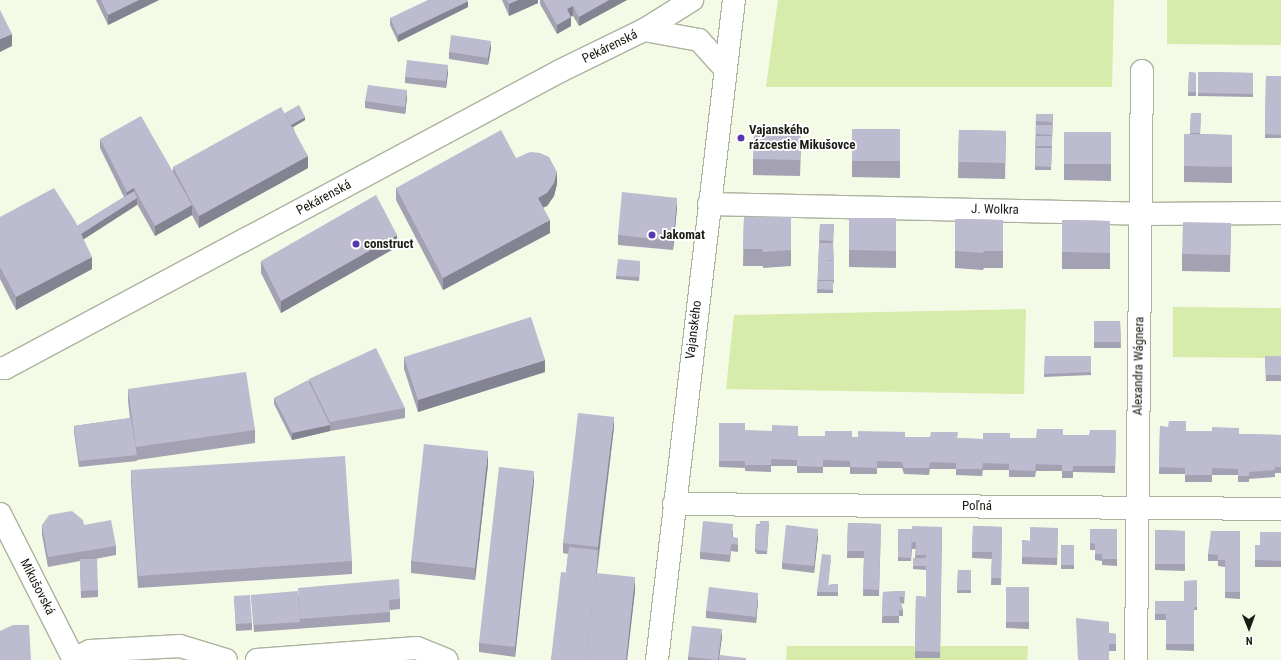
<!DOCTYPE html>
<meta charset="utf-8">
<style>
body{margin:0}
#map{position:relative;width:1281px;height:660px;overflow:hidden;background:#f3fae5;font-family:"Roboto Condensed",sans-serif}
div>[style]{position:absolute}
.green>*{inset:0;background:#d7ebab}
.roads{filter:drop-shadow(1px 0 #acb29f) drop-shadow(-1px 0 #acb29f) drop-shadow(0 1px #acb29f) drop-shadow(0 -1px #acb29f)}
.minor>*{height:22px;margin:-11px;padding:0 11px;transform-origin:11px;border-radius:11px;background:#fff}
.major>*{height:22px;margin:-11px;padding:0 11px;transform-origin:11px;border-radius:11px;background:#fff}
.wall>*{inset:0;background:#a3a1b2}
.shaded-wall>*{inset:0;background:#848391}
.building>*{inset:0;background:#bdbbcf}
.dots>*{width:11px;height:11px;translate:-50% -50%;box-sizing:border-box;border:2px solid #fff;border-radius:50%}
span{translate:-50% -50%;white-space:nowrap;text-align:center;line-height:1.15;-webkit-text-stroke:3.5px #fff;paint-order:stroke}
.street-label{font-size:13px;color:#1a1c15}
.poi-label{font-size:13px;color:#1a1c15;font-weight:700}
.left{translate:0 -50%;text-align:left}
.north{position:absolute;left:1229px;top:608px;width:40px;height:40px;-webkit-text-stroke:3px #fff;paint-order:stroke;rotate:179deg;font-size:11px;font-weight:700;line-height:16px;text-align:center;color:#1a1c15}
.north::after{content:'';display:block;margin:auto;width:14px;height:18px;background:#1a1c15;clip-path:polygon(50% 0,100% 100%,50% 72%,0 100%)}
</style>
<div id="map">
<div class="green">
<i style="clip-path:polygon(778px 0,1114px 0,1112px 87px,766px 87px)"></i>
<i style="clip-path:polygon(1167px 0,1281px 0,1281px 45px,1167px 44px)"></i>
<i style="clip-path:polygon(1173px 307px,1281px 308px,1281px 358px,1173px 357px)"></i>
<i style="clip-path:polygon(1026px 309px,1024px 394px,726px 389px,734px 315px)"></i>
<i style="clip-path:polygon(787px 646px,1028px 646px,1027px 660px,786px 660px)"></i>
</div>
<div class="roads">
<div class="minor">
<i style="left:644px;top:30px;width:56px;rotate:10.3deg"></i>
<i style="left:699px;top:40px;width:39px;rotate:48deg"></i>
<i style="left:709px;top:204px;width:433px;rotate:1.3deg"></i>
<i style="left:1142px;top:214px;width:139px;rotate:-0.4deg"></i>
<i style="left:0;top:368px;width:5px"></i>
<i style="left:5px;top:368px;width:629px;rotate:-28.15deg"></i>
<i style="left:560px;top:71px;width:93px;rotate:-26deg"></i>
<i style="left:644px;top:30px;width:57px;rotate:-32deg"></i>
<i style="left:674px;top:504px;width:607px;rotate:0.47deg"></i>
<i style="left:0;top:514px;width:164px;rotate:63.1deg"></i>
<i style="left:73px;top:659px;width:19px;rotate:-25deg"></i>
<i style="left:90px;top:651px;width:90px;rotate:-3.2deg"></i>
<i style="left:180px;top:646px;width:48px;rotate:16.9deg"></i>
<i style="left:257px;top:660px;width:160px;rotate:-4.3deg"></i>
<i style="left:417px;top:648px;width:32px;rotate:22deg"></i>
<i style="left:1136px;top:660px;width:589px;rotate:-89.42deg"></i>
</div>
<div class="major">
<i style="left:657px;top:660px;width:664px;rotate:-83.35deg"></i>
</div>
</div>
<div class="wall">
<i style="clip-path:polygon(96px 0,159px 0,108px 25px)"></i>
<i style="clip-path:polygon(502px 0,538px 0,538px 3px,509px 16px)"></i>
<i style="clip-path:polygon(540px 0,627px 0,579px 26px,573px 16px,571px 16px,571px 26px,557px 34px,540px 4px)"></i>
<i style="clip-path:polygon(468px 7px,398px 42px,390px 25px,390px 18px)"></i>
<i style="clip-path:polygon(491px 48px,488px 65px,449px 59px,449px 52px)"></i>
<i style="clip-path:polygon(448px 72px,446px 88px,405px 83px,405px 77px)"></i>
<i style="clip-path:polygon(1189px 72px,1196px 73px,1196px 96px,1188px 96px)"></i>
<i style="clip-path:polygon(1198px 72px,1253px 73px,1253px 97px,1198px 96px)"></i>
<i style="clip-path:polygon(1266px 76px,1281px 76px,1281px 138px,1265px 138px)"></i>
<i style="clip-path:polygon(407px 97px,405px 114px,365px 108px,365px 101px)"></i>
<i style="clip-path:polygon(285px 113px,305px 120px,293px 127px,308px 168px,199px 228px,192px 215px,155px 236px,137px 204px,83px 239px,92px 269px,16px 310px,0 279px,0 217px,77px 226px,124px 197px,100px 148px,100px 139px,173px 171px,173px 167px)"></i>
<i style="clip-path:polygon(1191px 113px,1201px 113px,1200px 134px,1232px 135px,1232px 183px,1184px 182px,1184px 134px,1190px 134px)"></i>
<i style="clip-path:polygon(1036px 114px,1053px 114px,1051px 170px,1035px 170px)"></i>
<i style="clip-path:polygon(852px 129px,900px 129px,900px 178px,852px 177px)"></i>
<i style="clip-path:polygon(959px 130px,1006px 131px,1005px 179px,958px 178px)"></i>
<i style="clip-path:polygon(1064px 132px,1111px 132px,1111px 181px,1064px 180px)"></i>
<i style="clip-path:polygon(801px 145px,800px 176px,753px 175px,753px 159px)"></i>
<i style="clip-path:polygon(516px 158px,557px 184px,554px 196px,547px 206px,543px 207px,550px 233px,443px 290px,396px 200px,396px 188px)"></i>
<i style="clip-path:polygon(677px 207px,673px 250px,618px 245px,618px 235px)"></i>
<i style="clip-path:polygon(744px 217px,791px 217px,791px 266px,763px 268px,763px 266px,743px 266px)"></i>
<i style="clip-path:polygon(849px 218px,896px 218px,896px 268px,849px 267px)"></i>
<i style="clip-path:polygon(955px 219px,1003px 220px,1003px 268px,984px 268px,983px 270px,955px 268px)"></i>
<i style="clip-path:polygon(1062px 220px,1110px 221px,1110px 269px,1062px 269px)"></i>
<i style="clip-path:polygon(1231px 223px,1230px 272px,1182px 271px,1182px 254px)"></i>
<i style="clip-path:polygon(820px 224px,834px 224px,833px 244px,834px 283px,833px 283px,833px 293px,817px 293px)"></i>
<i style="clip-path:polygon(397px 247px,281px 313px,261px 273px,261px 261px)"></i>
<i style="clip-path:polygon(640px 264px,639px 281px,616px 279px,616px 276px)"></i>
<i style="clip-path:polygon(1094px 321px,1120px 321px,1121px 348px,1094px 348px)"></i>
<i style="clip-path:polygon(1045px 356px,1091px 356px,1091px 375px,1044px 377px)"></i>
<i style="clip-path:polygon(1265px 356px,1281px 356px,1281px 381px,1266px 381px)"></i>
<i style="clip-path:polygon(404px 357px,545px 372px,418px 412px,404px 369px)"></i>
<i style="clip-path:polygon(309px 379px,405px 408px,405px 418px,330px 431px,292px 440px,274px 404px,274px 398px,309px 383px)"></i>
<i style="clip-path:polygon(128px 389px,255px 430px,255px 443px,137px 460px,137px 461px,79px 467px,74px 432px,74px 426px,130px 418px,128px 401px)"></i>
<i style="clip-path:polygon(719px 423px,745px 430px,798px 436px,852px 437px,905px 437px,983px 439px,1036px 438px,1063px 435px,1089px 435px,1116px 430px,1115px 473px,1073px 472px,1073px 478px,1062px 478px,1062px 471px,1036px 471px,1035px 477px,1009px 477px,1009px 470px,983px 470px,982px 476px,956px 475px,956px 469px,930px 469px,929px 475px,904px 474px,902px 468px,877px 468px,877px 474px,850px 474px,850px 467px,823px 467px,823px 473px,797px 473px,797px 466px,771px 466px,771px 472px,745px 471px,745px 468px,719px 467px)"></i>
<i style="clip-path:polygon(1160px 426px,1186px 431px,1239px 434px,1281px 435px,1281px 473px,1275px 473px,1275px 477px,1249px 479px,1249px 482px,1238px 482px,1238px 475px,1212px 475px,1212px 482px,1185px 482px,1185px 474px,1159px 474px)"></i>
<i style="clip-path:polygon(614px 427px,597px 573px,635px 590px,627px 660px,551px 660px,566px 573px,568px 554px,563px 553px,563px 543px)"></i>
<i style="clip-path:polygon(488px 464px,475px 580px,411px 573px,411px 561px)"></i>
<i style="clip-path:polygon(131px 470px,352px 561px,352px 574px,138px 588px,131px 482px)"></i>
<i style="clip-path:polygon(534px 481px,515px 657px,479px 652px,479px 643px)"></i>
<i style="clip-path:polygon(848px 523px,881px 524px,879px 596px,863px 596px,864px 558px,847px 558px)"></i>
<i style="clip-path:polygon(756px 524px,769px 524px,767px 554px,757px 554px,755px 551px)"></i>
<i style="clip-path:polygon(42px 525px,84px 525px,116px 546px,116px 555px,95px 559px,98px 590px,98px 597px,81px 598px,80px 561px,48px 567px,42px 535px)"></i>
<i style="clip-path:polygon(973px 526px,1002px 527px,1001px 585px,991px 585px,992px 559px,972px 558px)"></i>
<i style="clip-path:polygon(942px 527px,940px 658px,915px 658px,916px 596px,926px 597px,926px 570px,913px 569px,913px 558px,915px 558px,916px 549px,912px 549px,911px 561px,898px 561px,898px 529px,912px 529px)"></i>
<i style="clip-path:polygon(1058px 528px,1057px 565px,1022px 564px,1022px 540px,1030px 541px)"></i>
<i style="clip-path:polygon(1090px 529px,1117px 529px,1117px 566px,1102px 565px,1102px 561px,1095px 560px,1095px 550px,1090px 550px)"></i>
<i style="clip-path:polygon(733px 530px,733px 537px,738px 544px,738px 552px,731px 551px,730px 562px,700px 559px,700px 552px)"></i>
<i style="clip-path:polygon(1155px 530px,1185px 531px,1185px 571px,1155px 570px)"></i>
<i style="clip-path:polygon(1240px 531px,1240px 599px,1225px 598px,1225px 567px,1218px 566px,1218px 561px,1208px 561px,1208px 554px)"></i>
<i style="clip-path:polygon(1281px 532px,1281px 567px,1255px 567px,1255px 545px,1260px 545px)"></i>
<i style="clip-path:polygon(818px 536px,814px 573px,782px 569px,782px 563px)"></i>
<i style="clip-path:polygon(1061px 545px,1074px 545px,1074px 569px,1061px 569px)"></i>
<i style="clip-path:polygon(831px 558px,828px 585px,838px 584px,838px 596px,817px 596px,817px 592px)"></i>
<i style="clip-path:polygon(958px 570px,971px 570px,971px 593px,957px 593px)"></i>
<i style="clip-path:polygon(1197px 580px,1197px 610px,1194px 610px,1194px 651px,1166px 650px,1166px 620px,1155px 620px,1155px 601px,1184px 601px)"></i>
<i style="clip-path:polygon(1006px 587px,1029px 587px,1029px 629px,1006px 628px)"></i>
<i style="clip-path:polygon(905px 591px,904px 604px,901px 603px,903px 610px,903px 616px,899px 616px,899px 623px,882px 623px,883px 592px)"></i>
<i style="clip-path:polygon(251px 595px,400px 599px,400px 609px,390px 610px,390px 622px,254px 632px)"></i>
<i style="clip-path:polygon(234px 596px,252px 623px,252px 630px,236px 631px)"></i>
<i style="clip-path:polygon(758px 600px,756px 623px,706px 618px,706px 611px)"></i>
<i style="clip-path:polygon(1109px 633px,1116px 634px,1116px 651px,1109px 651px)"></i>
<i style="clip-path:polygon(722px 636px,719px 655px,746px 660px,688px 660px,688px 657px)"></i>
</div>
<div class="shaded-wall">
<i style="clip-path:polygon(139px 0,159px 0,108px 25px,108px 15px)"></i>
<i style="clip-path:polygon(518px 0,538px 0,538px 3px,509px 16px,509px 4px)"></i>
<i style="clip-path:polygon(609px 0,627px 0,579px 26px,579px 17px)"></i>
<i style="clip-path:polygon(468px 1px,468px 7px,398px 42px,398px 35px)"></i>
<i style="clip-path:polygon(573px 6px,573px 16px,567px 18px,567px 9px)"></i>
<i style="clip-path:polygon(571px 17px,571px 26px,557px 34px,557px 25px)"></i>
<i style="clip-path:polygon(12px 34px,12px 46px,0 52px,0 39px)"></i>
<i style="clip-path:polygon(491px 41px,491px 48px,488px 65px,488px 58px)"></i>
<i style="clip-path:polygon(448px 65px,448px 72px,446px 88px,446px 81px)"></i>
<i style="clip-path:polygon(407px 90px,407px 97px,405px 114px,405px 107px)"></i>
<i style="clip-path:polygon(305px 117px,305px 120px,288px 130px,288px 127px)"></i>
<i style="clip-path:polygon(308px 156px,308px 168px,199px 228px,199px 216px)"></i>
<i style="clip-path:polygon(557px 172px,557px 184px,554px 196px,547px 206px,538px 210px,538px 198px)"></i>
<i style="clip-path:polygon(134px 188px,134px 197px,127px 202px,127px 192px)"></i>
<i style="clip-path:polygon(137px 198px,137px 205px,78px 243px,78px 236px)"></i>
<i style="clip-path:polygon(677px 198px,677px 207px,673px 250px,673px 241px)"></i>
<i style="clip-path:polygon(192px 205px,192px 215px,155px 236px,155px 226px)"></i>
<i style="clip-path:polygon(550px 220px,550px 233px,443px 290px,443px 278px)"></i>
<i style="clip-path:polygon(397px 235px,397px 247px,281px 313px,281px 301px)"></i>
<i style="clip-path:polygon(92px 257px,92px 269px,16px 310px,16px 297px)"></i>
<i style="clip-path:polygon(545px 360px,545px 372px,418px 412px,418px 400px)"></i>
<i style="clip-path:polygon(614px 417px,614px 427px,598px 557px,598px 547px)"></i>
<i style="clip-path:polygon(330px 425px,330px 431px,292px 440px,292px 433px)"></i>
<i style="clip-path:polygon(488px 451px,488px 464px,475px 580px,475px 568px)"></i>
<i style="clip-path:polygon(534px 471px,534px 481px,515px 657px,515px 647px)"></i>
<i style="clip-path:polygon(818px 529px,818px 536px,814px 573px,814px 566px)"></i>
<i style="clip-path:polygon(598px 550px,598px 557px,588px 660px)"></i>
<i style="clip-path:polygon(635px 577px,635px 590px,627px 660px,626px 660px)"></i>
<i style="clip-path:polygon(758px 593px,758px 600px,756px 623px,756px 617px)"></i>
<i style="clip-path:polygon(722px 629px,722px 636px,719px 660px,718px 660px)"></i>
</div>
<div class="building">
<i style="clip-path:polygon(101px 0,139px 0,108px 15px)"></i>
<i style="clip-path:polygon(428px 0,467px 0,468px 1px,398px 35px,390px 18px)"></i>
<i style="clip-path:polygon(507px 0,518px 0,509px 4px)"></i>
<i style="clip-path:polygon(543px 0,609px 0,579px 17px,573px 6px,567px 9px,571px 17px,557px 25px)"></i>
<i style="clip-path:polygon(0 10px,12px 34px,0 39px)"></i>
<i style="clip-path:polygon(451px 35px,491px 41px,488px 58px,449px 52px)"></i>
<i style="clip-path:polygon(407px 60px,448px 65px,446px 81px,405px 77px)"></i>
<i style="clip-path:polygon(1189px 72px,1196px 73px,1196px 92px,1188px 92px)"></i>
<i style="clip-path:polygon(1198px 72px,1253px 73px,1253px 94px,1198px 93px)"></i>
<i style="clip-path:polygon(1266px 76px,1281px 76px,1281px 135px,1265px 134px)"></i>
<i style="clip-path:polygon(368px 85px,407px 90px,405px 107px,365px 101px)"></i>
<i style="clip-path:polygon(299px 105px,305px 117px,291px 125px,285px 113px)"></i>
<i style="clip-path:polygon(281px 107px,308px 156px,199px 216px,173px 167px)"></i>
<i style="clip-path:polygon(1191px 113px,1201px 113px,1200px 133px,1190px 133px)"></i>
<i style="clip-path:polygon(1036px 114px,1053px 114px,1052px 122px,1036px 121px)"></i>
<i style="clip-path:polygon(141px 116px,192px 205px,155px 226px,134px 188px,127px 192px,100px 139px)"></i>
<i style="clip-path:polygon(1036px 125px,1053px 125px,1052px 135px,1036px 134px)"></i>
<i style="clip-path:polygon(754px 127px,801px 128px,800px 160px,753px 159px)"></i>
<i style="clip-path:polygon(852px 129px,900px 129px,900px 161px,852px 161px)"></i>
<i style="clip-path:polygon(501px 130px,516px 158px,530px 152px,540px 153px,549px 157px,557px 172px,554px 183px,547px 193px,538px 198px,550px 220px,443px 278px,396px 188px)"></i>
<i style="clip-path:polygon(959px 130px,1006px 131px,1005px 163px,958px 162px)"></i>
<i style="clip-path:polygon(1064px 132px,1111px 132px,1111px 164px,1064px 164px)"></i>
<i style="clip-path:polygon(1184px 134px,1232px 135px,1232px 167px,1184px 166px)"></i>
<i style="clip-path:polygon(1036px 136px,1052px 136px,1052px 146px,1035px 146px)"></i>
<i style="clip-path:polygon(1036px 148px,1052px 148px,1051px 167px,1035px 166px)"></i>
<i style="clip-path:polygon(54px 188px,75px 221px,92px 257px,16px 297px,0 267px,0 217px)"></i>
<i style="clip-path:polygon(134px 191px,137px 198px,81px 234px,77px 226px)"></i>
<i style="clip-path:polygon(622px 192px,677px 198px,673px 241px,618px 235px)"></i>
<i style="clip-path:polygon(376px 195px,397px 235px,281px 301px,261px 261px)"></i>
<i style="clip-path:polygon(744px 217px,791px 217px,791px 250px,763px 252px,763px 249px,743px 249px)"></i>
<i style="clip-path:polygon(849px 218px,896px 218px,896px 251px,849px 250px)"></i>
<i style="clip-path:polygon(955px 219px,1003px 220px,1003px 251px,984px 251px,983px 253px,955px 251px)"></i>
<i style="clip-path:polygon(1062px 220px,1110px 221px,1110px 253px,1062px 252px)"></i>
<i style="clip-path:polygon(1183px 222px,1231px 223px,1230px 255px,1182px 254px)"></i>
<i style="clip-path:polygon(820px 224px,834px 224px,833px 241px,819px 240px)"></i>
<i style="clip-path:polygon(819px 243px,833px 243px,834px 260px,823px 261px,834px 261px,834px 280px,818px 280px)"></i>
<i style="clip-path:polygon(618px 259px,640px 261px,639px 277px,616px 276px)"></i>
<i style="clip-path:polygon(818px 281px,833px 281px,833px 290px,817px 289px)"></i>
<i style="clip-path:polygon(531px 317px,545px 360px,418px 400px,404px 357px)"></i>
<i style="clip-path:polygon(1094px 321px,1120px 321px,1121px 342px,1094px 342px)"></i>
<i style="clip-path:polygon(376px 348px,405px 408px,330px 422px,309px 379px)"></i>
<i style="clip-path:polygon(1045px 356px,1091px 356px,1091px 372px,1044px 374px)"></i>
<i style="clip-path:polygon(1265px 356px,1281px 356px,1281px 375px,1266px 375px)"></i>
<i style="clip-path:polygon(246px 372px,255px 430px,136px 447px,128px 389px)"></i>
<i style="clip-path:polygon(308px 380px,330px 425px,292px 433px,274px 398px)"></i>
<i style="clip-path:polygon(578px 413px,614px 417px,598px 547px,563px 543px)"></i>
<i style="clip-path:polygon(131px 418px,137px 455px,79px 461px,74px 426px)"></i>
<i style="clip-path:polygon(1169px 421px,1186px 421px,1186px 431px,1212px 431px,1212px 427px,1239px 428px,1239px 434px,1281px 435px,1281px 467px,1275px 467px,1275px 470px,1249px 472px,1249px 476px,1238px 476px,1238px 469px,1212px 468px,1212px 475px,1185px 475px,1185px 468px,1159px 467px,1160px 426px,1168px 427px)"></i>
<i style="clip-path:polygon(719px 423px,745px 423px,745px 430px,772px 431px,772px 425px,798px 426px,798px 436px,825px 436px,825px 431px,852px 431px,852px 437px,858px 437px,858px 431px,905px 432px,905px 437px,930px 437px,931px 432px,958px 432px,957px 438px,983px 439px,983px 433px,1010px 433px,1010px 438px,1036px 438px,1037px 429px,1063px 429px,1063px 435px,1089px 435px,1090px 430px,1116px 430px,1115px 466px,1073px 466px,1073px 471px,1062px 471px,1062px 465px,1036px 464px,1035px 471px,1009px 470px,1009px 464px,983px 463px,982px 469px,956px 469px,956px 463px,930px 462px,929px 468px,904px 468px,902px 462px,877px 461px,877px 468px,850px 467px,850px 461px,823px 460px,823px 467px,797px 466px,797px 460px,771px 459px,771px 465px,745px 465px,745px 461px,719px 461px)"></i>
<i style="clip-path:polygon(424px 444px,488px 451px,475px 568px,411px 561px)"></i>
<i style="clip-path:polygon(345px 456px,352px 561px,138px 576px,131px 470px)"></i>
<i style="clip-path:polygon(499px 467px,534px 471px,515px 647px,479px 643px)"></i>
<i style="clip-path:polygon(72px 511px,83px 520px,84px 525px,111px 520px,116px 546px,48px 557px,42px 525px,49px 515px)"></i>
<i style="clip-path:polygon(703px 521px,733px 524px,732px 537px,738px 538px,738px 545px,731px 544px,730px 555px,700px 552px)"></i>
<i style="clip-path:polygon(760px 521px,769px 521px,767px 551px,757px 550px,755px 548px,756px 524px,760px 525px)"></i>
<i style="clip-path:polygon(848px 523px,881px 524px,879px 590px,863px 589px,864px 551px,847px 551px)"></i>
<i style="clip-path:polygon(786px 525px,818px 529px,814px 566px,782px 563px)"></i>
<i style="clip-path:polygon(912px 526px,942px 527px,940px 652px,915px 651px,916px 596px,926px 597px,926px 555px,915px 555px,916px 542px,912px 542px)"></i>
<i style="clip-path:polygon(973px 526px,1002px 527px,1001px 578px,991px 578px,992px 552px,972px 552px)"></i>
<i style="clip-path:polygon(1030px 527px,1058px 528px,1057px 558px,1022px 557px,1022px 540px,1030px 541px)"></i>
<i style="clip-path:polygon(898px 529px,912px 529px,911px 558px,898px 557px)"></i>
<i style="clip-path:polygon(1090px 529px,1117px 529px,1117px 559px,1102px 559px,1102px 554px,1095px 554px,1095px 544px,1090px 543px)"></i>
<i style="clip-path:polygon(1155px 530px,1185px 531px,1185px 564px,1155px 564px)"></i>
<i style="clip-path:polygon(1211px 531px,1240px 531px,1240px 592px,1225px 592px,1225px 560px,1218px 560px,1218px 555px,1208px 554px)"></i>
<i style="clip-path:polygon(1260px 532px,1281px 532px,1281px 561px,1255px 560px,1255px 545px,1260px 545px)"></i>
<i style="clip-path:polygon(1061px 545px,1074px 545px,1074px 565px,1061px 565px)"></i>
<i style="clip-path:polygon(569px 547px,598px 550px,596px 575px,566px 573px)"></i>
<i style="clip-path:polygon(822px 554px,831px 555px,828px 585px,838px 584px,838px 592px,817px 592px)"></i>
<i style="clip-path:polygon(913px 558px,926px 558px,926px 566px,913px 566px)"></i>
<i style="clip-path:polygon(80px 559px,97px 559px,98px 590px,81px 591px)"></i>
<i style="clip-path:polygon(958px 570px,971px 570px,971px 590px,957px 590px)"></i>
<i style="clip-path:polygon(561px 572px,596px 575px,586px 660px,551px 660px)"></i>
<i style="clip-path:polygon(596px 573px,635px 577px,626px 660px,586px 660px)"></i>
<i style="clip-path:polygon(399px 579px,400px 599px,389px 600px,390px 612px,300px 619px,298px 588px)"></i>
<i style="clip-path:polygon(1197px 580px,1197px 607px,1194px 607px,1194px 604px,1184px 604px,1184px 581px)"></i>
<i style="clip-path:polygon(709px 587px,758px 593px,756px 617px,706px 611px)"></i>
<i style="clip-path:polygon(1006px 587px,1029px 587px,1029px 593px,1029px 590px,1006px 589px,1006px 593px)"></i>
<i style="clip-path:polygon(1006px 589px,1029px 590px,1029px 622px,1006px 622px)"></i>
<i style="clip-path:polygon(298px 591px,300px 622px,254px 625px,251px 595px)"></i>
<i style="clip-path:polygon(905px 591px,904px 597px,899px 597px,903px 610px,899px 610px,899px 616px,882px 616px,883px 592px)"></i>
<i style="clip-path:polygon(250px 595px,252px 623px,236px 624px,234px 596px)"></i>
<i style="clip-path:polygon(1155px 601px,1185px 601px,1184px 604px,1194px 604px,1194px 644px,1166px 644px,1166px 614px,1155px 614px)"></i>
<i style="clip-path:polygon(1076px 618px,1109px 622px,1109px 633px,1116px 634px,1116px 644px,1109px 644px,1109px 660px,1078px 660px)"></i>
<i style="clip-path:polygon(13px 625px,29px 625px,31px 660px,0 660px,0 631px)"></i>
<i style="clip-path:polygon(692px 626px,722px 629px,718px 660px,688px 657px)"></i>
<i style="clip-path:polygon(719px 655px,746px 658px,746px 660px,719px 660px)"></i>
</div>
<div class="dots">
<i style="left:741px;top:138px;background:#5b37af"></i>
<i style="left:652px;top:235px;background:#5b37af"></i>
<i style="left:356px;top:244px;background:#5b37af"></i>
</div>
<div class="street-label">
<span style="left:610px;top:47px;rotate:-26deg">Pekárenská</span>
<span style="left:324px;top:198px;rotate:-28deg">Pekárenská</span>
<span style="left:995px;top:210px;rotate:1deg">J. Wolkra</span>
<span style="left:694px;top:330px;rotate:-83deg">Vajanského</span>
<span style="left:1139px;top:366px;rotate:-89deg">Alexandra Wágnera</span>
<span style="left:977px;top:506px">Poľná</span>
<span style="left:37px;top:587px;rotate:63deg">Mikušovská</span>
</div>
<div class="poi-label">
<span class="left" style="left:749px;top:138px">Vajanského<br>rázcestie Mikušovce</span>
<span class="left" style="left:660px;top:235px">Jakomat</span>
<span class="left" style="left:364px;top:244px">construct</span>
</div>
<div class="north">N</div>
</div>
